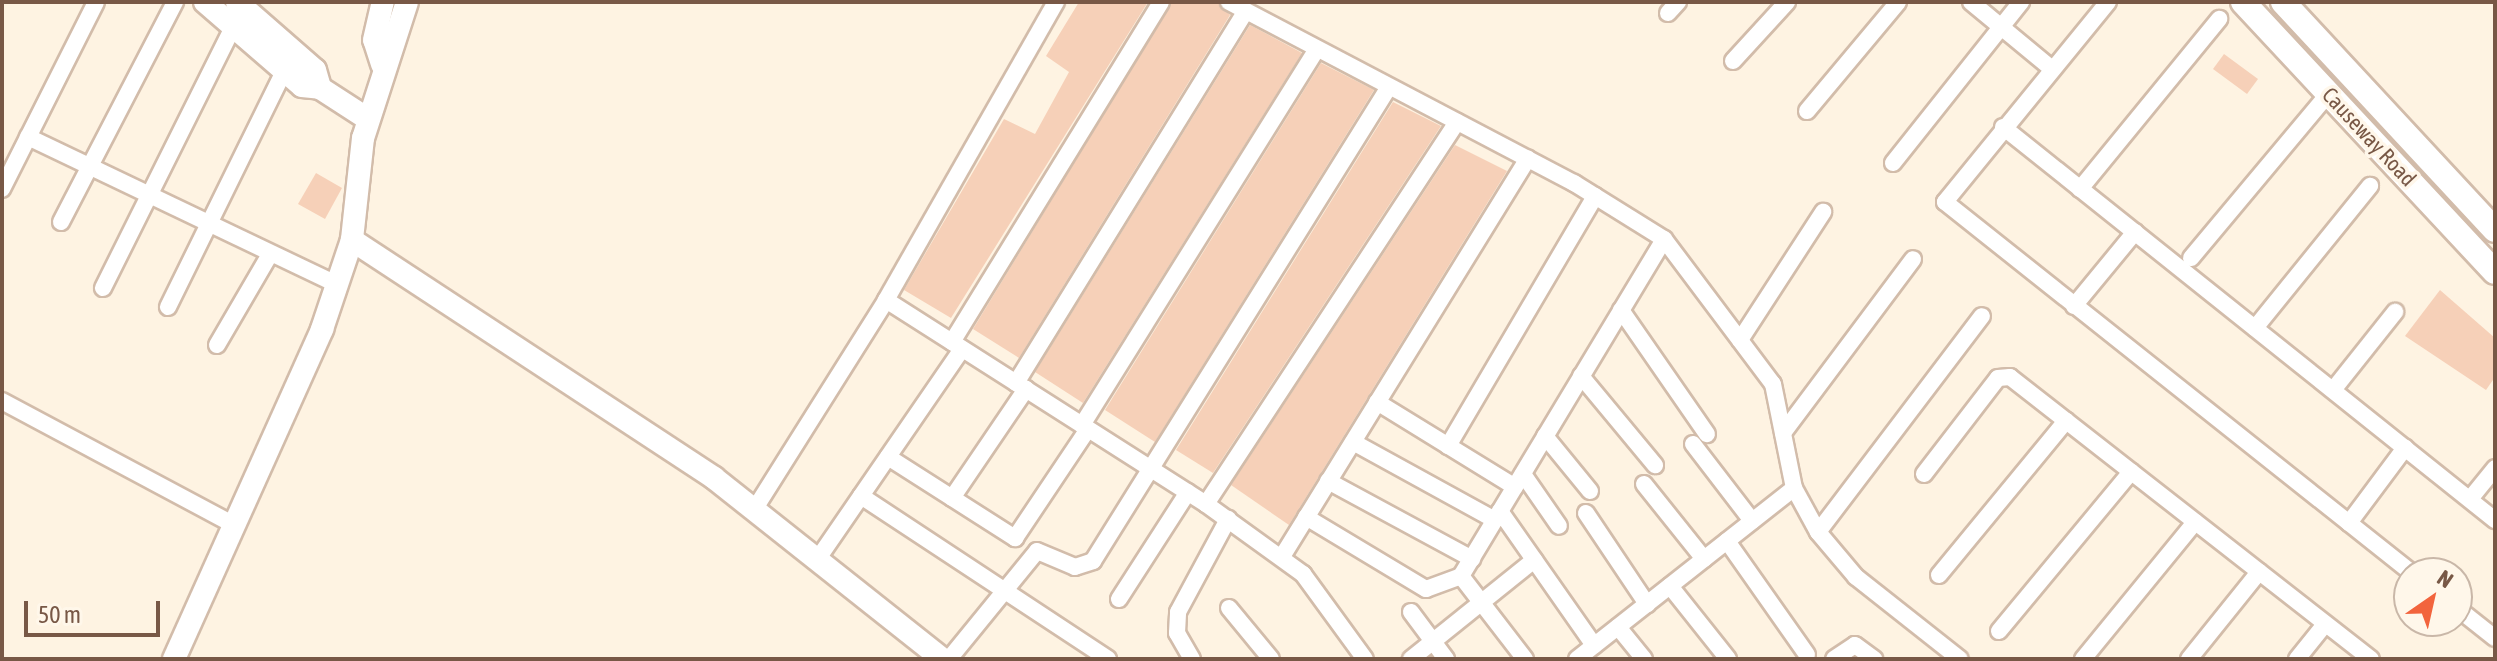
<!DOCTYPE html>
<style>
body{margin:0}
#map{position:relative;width:2497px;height:661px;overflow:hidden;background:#fef3e2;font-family:"Asap Condensed",sans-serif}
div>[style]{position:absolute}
.building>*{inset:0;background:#f6d0b8}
.roads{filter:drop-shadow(2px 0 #d2bcaa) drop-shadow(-2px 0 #d2bcaa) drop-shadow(0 2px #d2bcaa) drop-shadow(0 -2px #d2bcaa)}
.minor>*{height:16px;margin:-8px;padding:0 8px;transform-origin:8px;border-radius:8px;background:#fff}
.tertiary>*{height:22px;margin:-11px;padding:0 11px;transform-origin:11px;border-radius:11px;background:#fff}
.secondary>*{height:24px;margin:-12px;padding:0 12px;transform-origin:12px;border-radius:12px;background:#fff}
span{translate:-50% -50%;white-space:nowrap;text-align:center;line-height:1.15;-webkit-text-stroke:7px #fff7ea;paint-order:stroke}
.street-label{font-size:22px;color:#785846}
.frame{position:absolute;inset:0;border:4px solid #785846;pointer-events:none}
.north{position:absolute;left:2393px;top:557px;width:80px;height:80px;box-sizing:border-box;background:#fff7ea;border:2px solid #c9b7a8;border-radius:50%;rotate:34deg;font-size:22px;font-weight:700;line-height:32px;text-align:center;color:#785846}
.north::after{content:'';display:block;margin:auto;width:28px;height:36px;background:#f2643d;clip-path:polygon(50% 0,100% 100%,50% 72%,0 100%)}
.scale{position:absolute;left:24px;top:601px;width:136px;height:36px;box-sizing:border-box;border:4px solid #785846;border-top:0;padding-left:10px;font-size:24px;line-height:28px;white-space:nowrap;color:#785846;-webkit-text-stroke:6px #fff7ea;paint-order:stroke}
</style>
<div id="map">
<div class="building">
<i style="clip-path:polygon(1079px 2px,1148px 2px,951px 318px,904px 290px,1004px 119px,1035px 134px,1069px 72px,1046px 56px)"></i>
<i style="clip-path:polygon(1172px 2px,1218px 2px,1230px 15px,1019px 358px,973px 329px)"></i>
<i style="clip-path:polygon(1250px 25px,1302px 53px,1083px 403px,1035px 372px)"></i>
<i style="clip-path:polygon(2224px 54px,2258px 79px,2247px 94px,2213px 69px)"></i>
<i style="clip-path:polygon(1321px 63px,1374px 90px,1155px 442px,1105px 410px)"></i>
<i style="clip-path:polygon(1393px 102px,1441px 126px,1213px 473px,1176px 450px)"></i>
<i style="clip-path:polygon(1455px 145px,1507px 171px,1289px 525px,1231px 485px)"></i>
<i style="clip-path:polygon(316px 173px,342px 188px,325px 219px,298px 204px)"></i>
<i style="clip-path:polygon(2440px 290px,2495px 338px,2495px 377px,2486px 390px,2405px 336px)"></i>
</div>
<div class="roads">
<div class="minor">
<i style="left:1229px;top:2px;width:390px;rotate:27.7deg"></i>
<i style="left:1574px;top:183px;width:106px;rotate:31.9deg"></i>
<i style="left:1664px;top:239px;width:181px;rotate:53.1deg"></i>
<i style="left:1773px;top:384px;width:106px;rotate:78.6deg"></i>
<i style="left:1794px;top:488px;width:50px;rotate:61.4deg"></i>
<i style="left:1818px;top:532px;width:59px;rotate:49.8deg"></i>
<i style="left:1856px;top:577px;width:132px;rotate:38.3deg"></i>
<i style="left:1971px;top:2px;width:105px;rotate:39.6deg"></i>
<i style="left:2108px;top:2px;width:258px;rotate:129.2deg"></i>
<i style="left:1945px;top:202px;width:596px;rotate:38.46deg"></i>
<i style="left:1668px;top:13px;width:15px;rotate:-48deg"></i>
<i style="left:1733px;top:61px;width:80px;rotate:-47.5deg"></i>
<i style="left:1807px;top:111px;width:142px;rotate:-50.1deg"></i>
<i style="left:2003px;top:127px;width:630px;rotate:38.62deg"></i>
<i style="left:28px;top:137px;width:341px;rotate:25.5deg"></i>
<i style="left:1893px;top:163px;width:206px;rotate:-51.5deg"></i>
<i style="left:2px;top:189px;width:209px;rotate:-63.3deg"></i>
<i style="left:2080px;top:189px;width:220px;rotate:-50.7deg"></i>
<i style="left:61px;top:222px;width:248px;rotate:-62.6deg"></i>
<i style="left:2191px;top:258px;width:215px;rotate:-50.1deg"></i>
<i style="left:103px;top:288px;width:292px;rotate:-63.5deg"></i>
<i style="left:886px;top:300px;width:379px;rotate:32.5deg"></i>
<i style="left:1206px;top:504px;width:457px;rotate:-56.7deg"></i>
<i style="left:2074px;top:306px;width:96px;rotate:-50.5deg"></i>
<i style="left:168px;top:307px;width:263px;rotate:-63.8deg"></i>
<i style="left:1621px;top:310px;width:151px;rotate:55.3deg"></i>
<i style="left:2255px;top:328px;width:183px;rotate:-51deg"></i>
<i style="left:1740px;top:340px;width:153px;rotate:-57deg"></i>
<i style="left:952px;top:342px;width:399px;rotate:-58.4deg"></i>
<i style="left:217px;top:345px;width:103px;rotate:-59.7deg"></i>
<i style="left:1581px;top:376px;width:116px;rotate:50.3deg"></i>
<i style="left:1016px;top:383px;width:437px;rotate:-58.3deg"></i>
<i style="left:2333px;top:390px;width:100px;rotate:-51.5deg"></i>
<i style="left:2px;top:401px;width:263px;rotate:28.1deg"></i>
<i style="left:1377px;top:402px;width:162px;rotate:31.6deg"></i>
<i style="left:1082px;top:425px;width:443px;rotate:-58deg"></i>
<i style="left:1783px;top:433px;width:217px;rotate:-53.2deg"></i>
<i style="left:1545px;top:436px;width:71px;rotate:50.7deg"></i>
<i style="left:1353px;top:442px;width:162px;rotate:28.8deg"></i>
<i style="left:1693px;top:444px;width:97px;rotate:52.5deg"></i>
<i style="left:1448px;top:446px;width:290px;rotate:-59.5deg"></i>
<i style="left:888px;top:457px;width:151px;rotate:32.5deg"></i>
<i style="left:1015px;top:538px;width:131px;rotate:-56.2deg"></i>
<i style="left:1523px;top:474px;width:63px;rotate:55.3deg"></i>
<i style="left:1924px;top:474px;width:121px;rotate:-52.4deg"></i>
<i style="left:1998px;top:378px;width:12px;rotate:-5deg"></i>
<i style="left:2010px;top:377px;width:458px;rotate:38deg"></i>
<i style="left:1328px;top:481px;width:164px;rotate:28.4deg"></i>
<i style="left:1644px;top:484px;width:96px;rotate:51.3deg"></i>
<i style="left:861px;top:496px;width:296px;rotate:33.4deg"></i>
<i style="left:952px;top:498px;width:132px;rotate:-55.8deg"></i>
<i style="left:2470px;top:499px;width:40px;rotate:-51deg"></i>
<i style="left:1206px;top:504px;width:120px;rotate:35.8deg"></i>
<i style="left:1303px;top:574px;width:105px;rotate:53.9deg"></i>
<i style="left:754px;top:510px;width:248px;rotate:-57.8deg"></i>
<i style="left:886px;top:300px;width:343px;rotate:-60.3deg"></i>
<i style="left:1500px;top:511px;width:164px;rotate:55deg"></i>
<i style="left:1586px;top:513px;width:110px;rotate:56.2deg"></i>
<i style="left:1306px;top:517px;width:140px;rotate:31deg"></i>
<i style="left:1426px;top:589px;width:37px;rotate:-20deg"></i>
<i style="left:1461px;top:576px;width:393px;rotate:-58.9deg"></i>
<i style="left:2349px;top:523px;width:94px;rotate:-53.3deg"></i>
<i style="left:1818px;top:532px;width:271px;rotate:-52.8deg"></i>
<i style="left:1727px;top:541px;width:139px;rotate:54.9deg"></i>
<i style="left:1283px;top:555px;width:466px;rotate:-58.3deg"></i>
<i style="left:817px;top:560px;width:256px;rotate:-55.5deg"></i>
<i style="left:1939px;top:575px;width:200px;rotate:-50.5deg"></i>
<i style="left:1461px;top:576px;width:105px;rotate:52.4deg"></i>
<i style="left:1670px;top:586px;width:93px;rotate:51.5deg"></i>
<i style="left:1119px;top:599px;width:127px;rotate:-57.2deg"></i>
<i style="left:1229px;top:608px;width:66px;rotate:50.5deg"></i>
<i style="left:2457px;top:608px;width:48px;rotate:38.3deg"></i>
<i style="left:1411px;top:612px;width:59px;rotate:53.3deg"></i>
<i style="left:1618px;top:627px;width:41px;rotate:50.9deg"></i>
<i style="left:1999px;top:631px;width:207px;rotate:-50.3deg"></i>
<i style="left:949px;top:659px;width:139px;rotate:-50.8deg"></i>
<i style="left:1037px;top:551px;width:41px;rotate:22.8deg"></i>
<i style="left:1075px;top:567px;width:19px;rotate:-18deg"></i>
<i style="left:1093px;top:561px;width:559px;rotate:-58.02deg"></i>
<i style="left:1192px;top:659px;width:30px;rotate:-120deg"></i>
<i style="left:1177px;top:633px;width:21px;rotate:-87deg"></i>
<i style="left:1178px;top:612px;width:106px;rotate:-61.7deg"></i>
<i style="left:1411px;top:659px;width:158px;rotate:-38.8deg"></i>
<i style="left:1577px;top:659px;width:276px;rotate:-38.2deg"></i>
<i style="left:1834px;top:659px;width:25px;rotate:-34deg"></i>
<i style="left:1855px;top:645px;width:24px;rotate:36deg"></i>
<i style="left:2083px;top:659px;width:177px;rotate:-50.7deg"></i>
<i style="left:2189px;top:659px;width:112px;rotate:-51.2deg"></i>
<i style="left:2297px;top:659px;width:45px;rotate:-51.3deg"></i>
</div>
<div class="tertiary">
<i style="left:205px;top:2px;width:128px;rotate:40.9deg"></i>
<i style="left:302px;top:86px;width:18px;rotate:6deg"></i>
<i style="left:320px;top:88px;width:57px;rotate:32.9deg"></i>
<i style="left:237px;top:2px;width:103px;rotate:41.1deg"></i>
<i style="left:315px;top:70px;width:19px;rotate:74deg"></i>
<i style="left:407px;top:2px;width:143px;rotate:107.9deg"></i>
<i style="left:363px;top:138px;width:103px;rotate:96.2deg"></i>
<i style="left:352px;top:240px;width:433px;rotate:33.3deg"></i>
<i style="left:714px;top:478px;width:291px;rotate:38.4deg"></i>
<i style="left:382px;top:64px;width:25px;rotate:-108deg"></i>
<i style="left:374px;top:40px;width:39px;rotate:-77deg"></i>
<i style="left:174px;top:659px;width:362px;rotate:-65.8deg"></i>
<i style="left:322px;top:329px;width:94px;rotate:-71.4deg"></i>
</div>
<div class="secondary">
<i style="left:2243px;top:2px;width:369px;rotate:47deg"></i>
<i style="left:2283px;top:2px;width:311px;rotate:47.1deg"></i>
</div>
</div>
<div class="street-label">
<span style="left:2369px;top:137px;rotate:47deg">Causeway Road</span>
</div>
<div class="frame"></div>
<div class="north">N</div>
<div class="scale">50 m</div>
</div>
